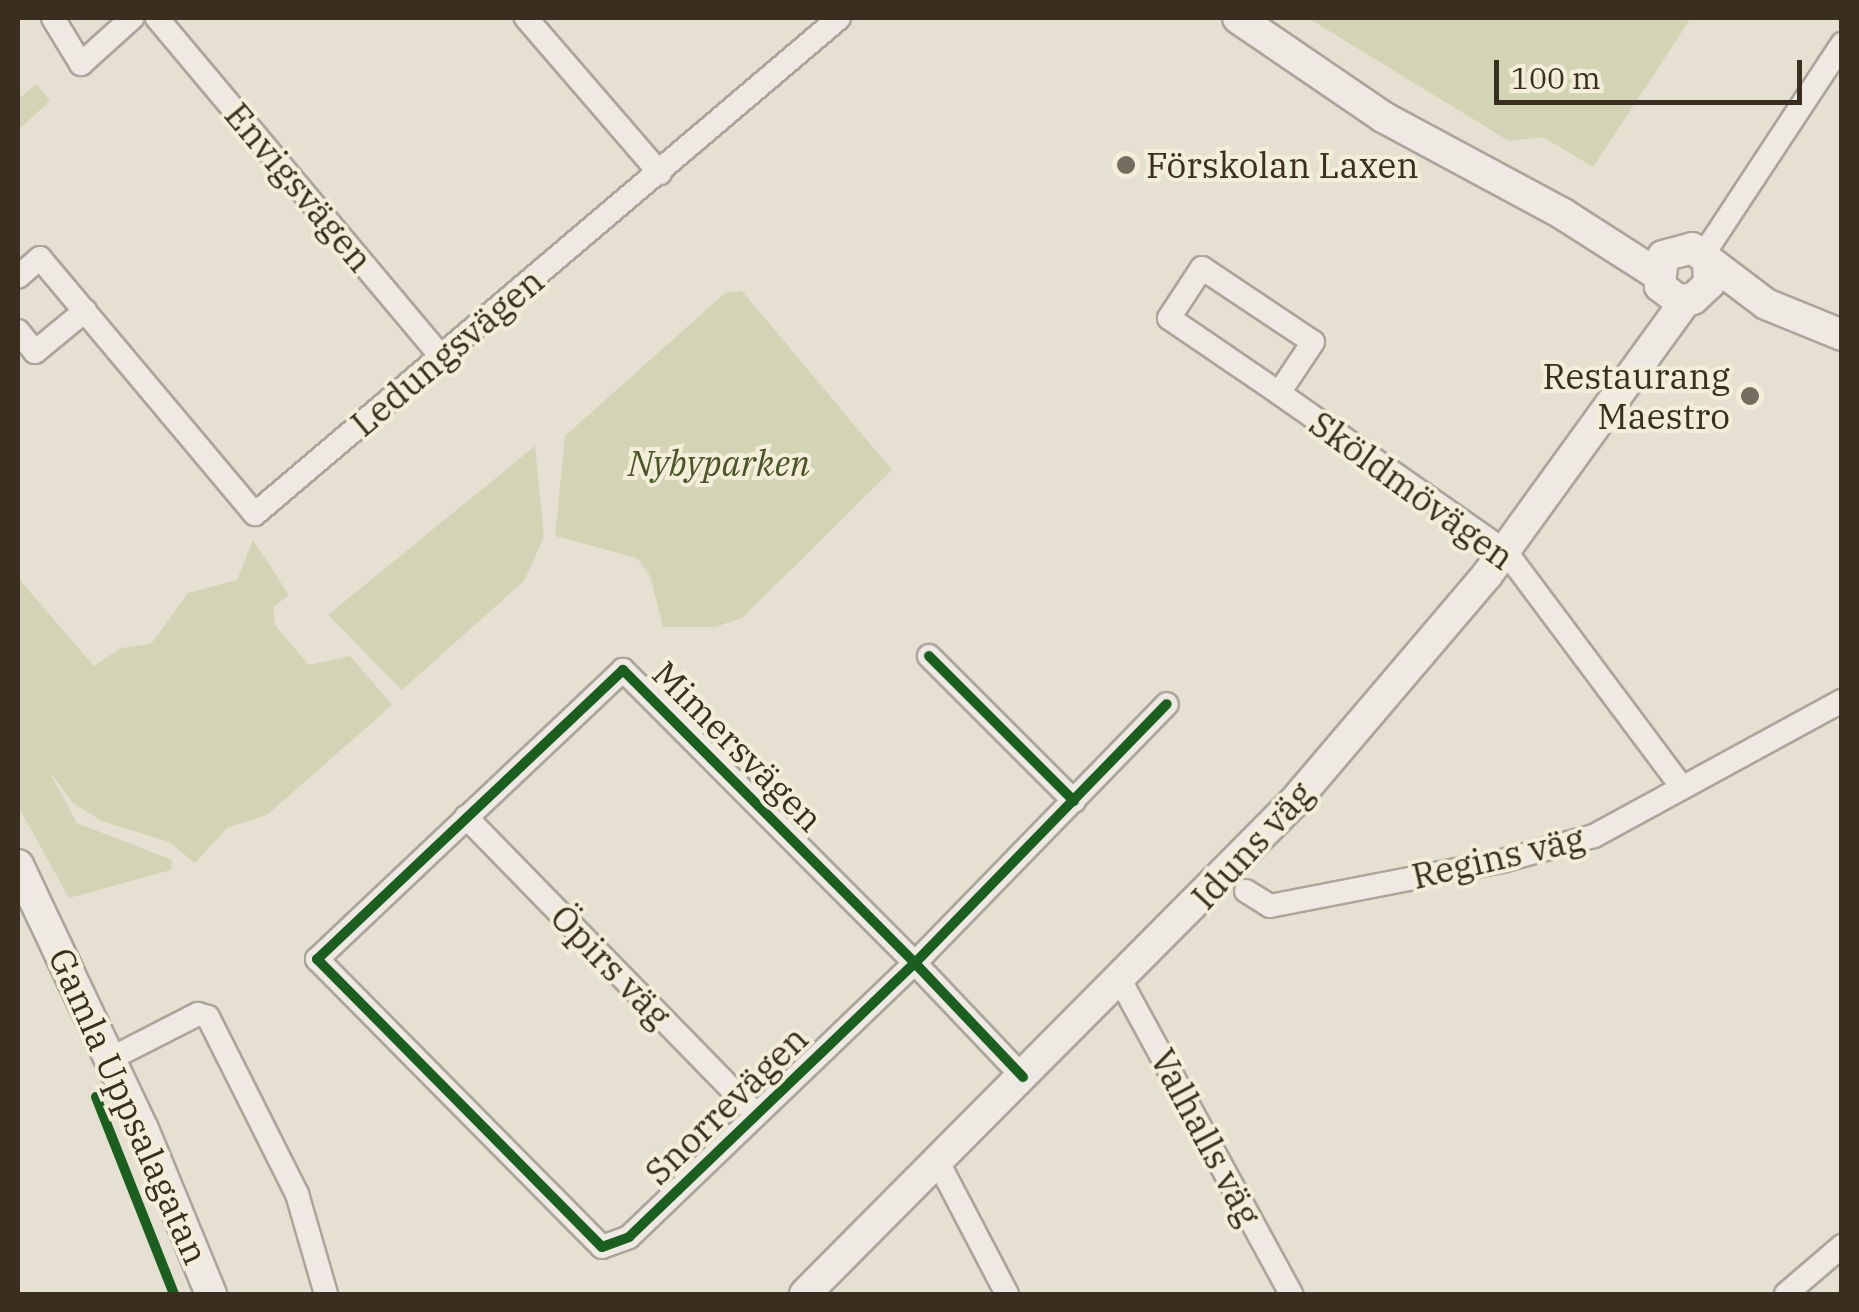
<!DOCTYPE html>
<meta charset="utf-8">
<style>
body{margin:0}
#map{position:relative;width:1859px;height:1312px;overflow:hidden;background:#e5e0d2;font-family:"IBM Plex Serif",serif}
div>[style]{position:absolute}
.green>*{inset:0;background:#d3d4b5}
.roads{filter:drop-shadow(2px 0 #aba59a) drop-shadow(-2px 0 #aba59a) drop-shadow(0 2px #aba59a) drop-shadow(0 -2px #aba59a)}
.street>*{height:22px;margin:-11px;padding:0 11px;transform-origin:11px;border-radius:11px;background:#eeeae3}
.secondary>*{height:30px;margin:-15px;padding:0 15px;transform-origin:15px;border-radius:15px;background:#eeeae3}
.cycleway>*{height:10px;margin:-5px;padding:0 5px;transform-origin:5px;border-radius:5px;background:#1b5e20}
.dots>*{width:28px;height:28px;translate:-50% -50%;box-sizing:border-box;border:5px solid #f4edd9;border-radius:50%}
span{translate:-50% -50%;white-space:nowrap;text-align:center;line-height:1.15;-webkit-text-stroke:8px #f4edd9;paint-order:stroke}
.poi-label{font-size:35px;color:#3a2e21}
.left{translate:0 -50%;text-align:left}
.right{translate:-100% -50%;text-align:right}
.street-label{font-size:35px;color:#3a2e21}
.park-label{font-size:35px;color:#4a5529;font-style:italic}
.frame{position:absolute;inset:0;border:20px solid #3a2e21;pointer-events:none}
.scale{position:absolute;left:1494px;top:60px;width:308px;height:45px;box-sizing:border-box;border:5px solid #3a2e21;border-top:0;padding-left:12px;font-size:30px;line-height:35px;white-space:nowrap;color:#3a2e21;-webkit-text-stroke:8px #f4edd9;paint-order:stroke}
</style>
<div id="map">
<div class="green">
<i style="clip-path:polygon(1308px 18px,1691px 18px,1593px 167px,1543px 137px,1509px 141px)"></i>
<i style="clip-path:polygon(37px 84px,50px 101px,18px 130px,18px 99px)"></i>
<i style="clip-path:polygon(742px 291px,892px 470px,742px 618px,715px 627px,663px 627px,650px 576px,637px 558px,555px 536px,565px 436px,725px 293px)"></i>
<i style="clip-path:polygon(535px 446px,544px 537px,524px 581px,402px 690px,328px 615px)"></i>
<i style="clip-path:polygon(253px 540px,289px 595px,273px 607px,275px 625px,309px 665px,350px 656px,392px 705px,267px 815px,227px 828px,195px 863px,169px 842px,102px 821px,73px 803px,49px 771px,77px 823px,172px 860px,171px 870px,69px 898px,18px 806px,18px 578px,94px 666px,121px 648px,151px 644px,188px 593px,237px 580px)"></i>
</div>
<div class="roads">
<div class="street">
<i style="left:53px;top:18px;width:54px;rotate:58.7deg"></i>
<i style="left:81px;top:64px;width:69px;rotate:-42deg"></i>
<i style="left:157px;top:18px;width:442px;rotate:50deg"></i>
<i style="left:526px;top:18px;width:205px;rotate:49.2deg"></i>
<i style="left:1703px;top:255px;width:253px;rotate:-56.6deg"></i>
<i style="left:18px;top:277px;width:29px;rotate:-41deg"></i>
<i style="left:40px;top:258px;width:334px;rotate:50deg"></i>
<i style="left:255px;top:514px;width:766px;rotate:-40.34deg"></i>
<i style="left:18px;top:331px;width:27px;rotate:51deg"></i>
<i style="left:35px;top:352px;width:65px;rotate:-39.4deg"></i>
<i style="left:1279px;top:393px;width:133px;rotate:-145.7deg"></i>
<i style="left:1169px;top:318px;width:60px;rotate:-56.6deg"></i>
<i style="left:1202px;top:268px;width:133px;rotate:33.7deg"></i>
<i style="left:1313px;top:342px;width:61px;rotate:123.7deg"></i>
<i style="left:1279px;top:393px;width:277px;rotate:35deg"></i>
<i style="left:1506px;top:552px;width:294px;rotate:53.2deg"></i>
<i style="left:929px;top:656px;width:205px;rotate:45deg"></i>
<i style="left:466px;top:817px;width:415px;rotate:45.7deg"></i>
<i style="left:1246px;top:891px;width:28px;rotate:32deg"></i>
<i style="left:1270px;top:906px;width:236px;rotate:-11deg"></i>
<i style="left:1502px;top:861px;width:95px;rotate:-15.2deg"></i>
<i style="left:1594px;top:836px;width:282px;rotate:-28.6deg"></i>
<i style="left:1120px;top:980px;width:358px;rotate:61.4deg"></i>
<i style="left:110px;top:1059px;width:99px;rotate:-27.1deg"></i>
<i style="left:198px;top:1014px;width:10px;rotate:17deg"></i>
<i style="left:208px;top:1017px;width:198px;rotate:63.3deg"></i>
<i style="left:297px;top:1194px;width:104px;rotate:73.8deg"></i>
<i style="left:1023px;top:1077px;width:157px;rotate:-133.5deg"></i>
<i style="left:915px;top:963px;width:414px;rotate:-134.9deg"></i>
<i style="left:623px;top:670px;width:421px;rotate:136.6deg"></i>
<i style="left:317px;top:959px;width:405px;rotate:45.3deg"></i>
<i style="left:602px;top:1247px;width:29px;rotate:-20deg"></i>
<i style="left:629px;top:1237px;width:396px;rotate:-43.8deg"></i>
<i style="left:915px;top:963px;width:361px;rotate:-45.8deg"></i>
<i style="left:938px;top:1162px;width:149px;rotate:62.4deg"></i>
<i style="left:1786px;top:1294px;width:74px;rotate:-40.6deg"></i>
</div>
<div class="secondary">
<i style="left:1238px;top:18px;width:176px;rotate:34.3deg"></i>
<i style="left:1383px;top:117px;width:204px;rotate:28.3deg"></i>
<i style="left:1563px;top:214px;width:112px;rotate:32.6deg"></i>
<i style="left:1708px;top:262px;width:22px;rotate:87deg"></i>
<i style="left:1709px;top:284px;width:22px;rotate:137deg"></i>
<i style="left:1693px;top:299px;width:15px;rotate:176deg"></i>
<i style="left:1678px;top:300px;width:23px;rotate:-142deg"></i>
<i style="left:1660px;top:286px;width:30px;rotate:-84deg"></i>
<i style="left:1663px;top:256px;width:30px;rotate:-15deg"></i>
<i style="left:1692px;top:248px;width:93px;rotate:37.1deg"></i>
<i style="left:1766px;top:304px;width:82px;rotate:22.2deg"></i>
<i style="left:18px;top:865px;width:292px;rotate:64.7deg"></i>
<i style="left:143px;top:1129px;width:178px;rotate:67.6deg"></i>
<i style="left:805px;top:1294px;width:692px;rotate:-45.18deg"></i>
<i style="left:1293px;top:803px;width:299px;rotate:-49.6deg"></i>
<i style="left:1487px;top:575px;width:339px;rotate:-54.1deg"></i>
</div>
</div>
<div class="cycleway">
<i style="left:929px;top:656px;width:205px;rotate:45deg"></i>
<i style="left:1023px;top:1077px;width:157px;rotate:-133.5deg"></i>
<i style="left:915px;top:963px;width:414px;rotate:-134.9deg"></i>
<i style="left:623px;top:670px;width:421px;rotate:136.6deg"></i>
<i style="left:317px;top:959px;width:405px;rotate:45.3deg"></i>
<i style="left:602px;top:1247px;width:29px;rotate:-20deg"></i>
<i style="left:629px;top:1237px;width:396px;rotate:-43.8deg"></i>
<i style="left:915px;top:963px;width:361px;rotate:-45.8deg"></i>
<i style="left:96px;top:1097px;width:212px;rotate:68.4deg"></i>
</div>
<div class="dots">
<i style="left:1126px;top:165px;background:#766c5f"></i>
<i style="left:1750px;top:396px;background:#766c5f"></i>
</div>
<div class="poi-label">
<span class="left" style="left:1146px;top:165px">Förskolan Laxen</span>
<span class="right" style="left:1730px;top:396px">Restaurang<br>Maestro</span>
</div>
<div class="street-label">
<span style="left:299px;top:187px;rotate:50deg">Envigsvägen</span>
<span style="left:447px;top:352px;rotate:-40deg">Ledungsvägen</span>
<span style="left:1412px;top:490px;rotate:36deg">Sköldmövägen</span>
<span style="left:738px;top:746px;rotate:45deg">Mimersvägen</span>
<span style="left:1252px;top:845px;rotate:-47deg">Iduns väg</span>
<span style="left:1498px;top:857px;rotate:-13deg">Regins väg</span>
<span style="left:611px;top:966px;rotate:46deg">Öpirs väg</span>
<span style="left:726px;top:1105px;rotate:-44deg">Snorrevägen</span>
<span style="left:129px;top:1106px;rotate:66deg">Gamla Uppsalagatan</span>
<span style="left:1206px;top:1137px;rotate:62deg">Valhalls väg</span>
</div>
<div class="park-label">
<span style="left:719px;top:463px">Nybyparken</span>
</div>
<div class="frame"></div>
<div class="scale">100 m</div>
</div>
